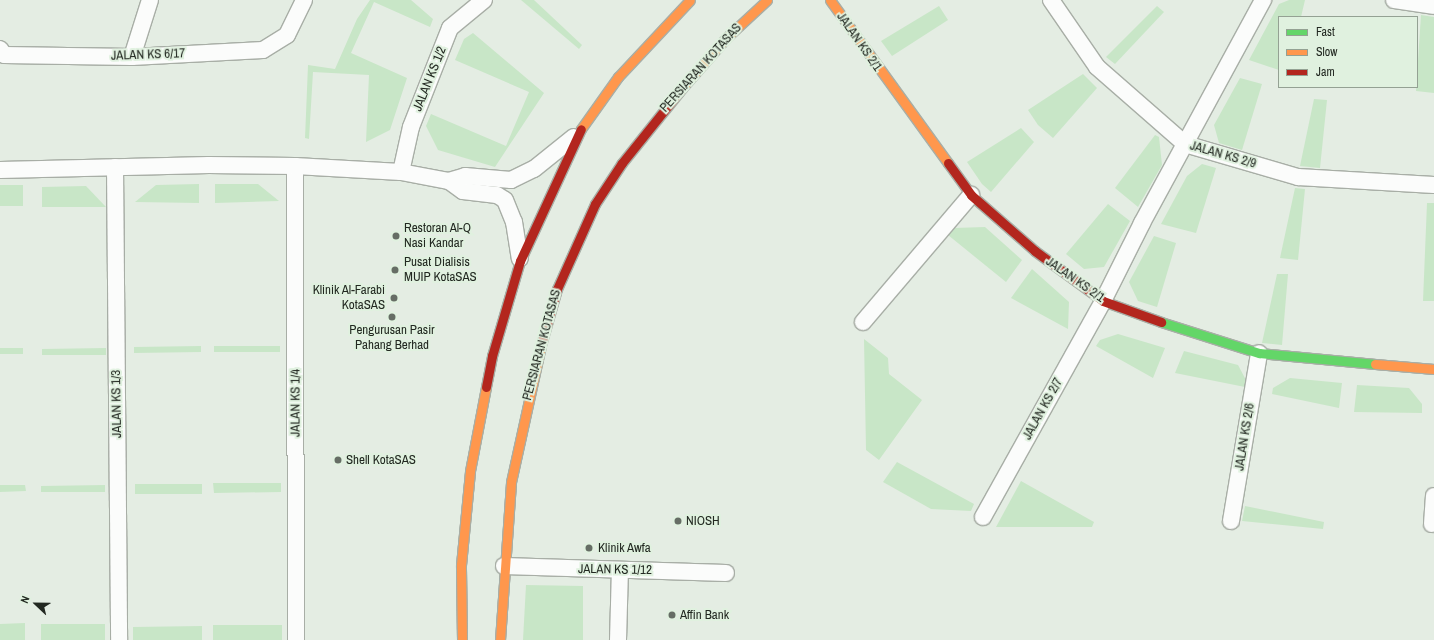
<!DOCTYPE html>
<style>
body{margin:0}
#map{position:relative;width:1434px;height:640px;overflow:hidden;background:#e4ede3;font-family:"Archivo Narrow",sans-serif}
div>[style]{position:absolute}
.green>*{inset:0;background:#c8e6c7}
.roads{filter:drop-shadow(1px 0 #a8aea6) drop-shadow(-1px 0 #a8aea6) drop-shadow(0 1px #a8aea6) drop-shadow(0 -1px #a8aea6)}
.street>*{height:16px;margin:-8px;padding:0 8px;transform-origin:8px;border-radius:8px;background:#fbfcfb}
.fast>*{height:9px;margin:-4.5px;padding:0 4.5px;transform-origin:4.5px;border-radius:4.5px;background:#63d668}
.slow>*{height:9px;margin:-4.5px;padding:0 4.5px;transform-origin:4.5px;border-radius:4.5px;background:#ff974d}
.jam>*{height:9px;margin:-4.5px;padding:0 4.5px;transform-origin:4.5px;border-radius:4.5px;background:#b3261e}
.dots>*{width:11px;height:11px;translate:-50% -50%;box-sizing:border-box;border:2px solid #e0f1df;border-radius:50%}
span{translate:-50% -50%;white-space:nowrap;text-align:center;line-height:1.15;-webkit-text-stroke:4px #e0f1df;paint-order:stroke}
.street-label{font-size:13px;color:#222821}
.poi-label{font-size:13px;color:#222821}
.left{translate:0 -50%;text-align:left}
.right{translate:-100% -50%;text-align:right}
.legend{position:absolute;left:1278px;top:16px;width:140px;height:72px;box-sizing:border-box;background:#e0f1df;border:1px solid #94a193;margin:0;padding:5px 7px;list-style:none;font-size:12px;color:#222821}
.legend li{display:flex;align-items:center;gap:8px;height:20px}
.legend b{width:20px;border:1px solid #94a193}
.north{position:absolute;left:16px;top:584px;width:40px;height:40px;-webkit-text-stroke:3px #e0f1df;paint-order:stroke;rotate:292deg;font-size:11px;font-weight:700;line-height:16px;text-align:center;color:#222821}
.north::after{content:'';display:block;margin:auto;width:14px;height:18px;background:#222821;clip-path:polygon(50% 0,100% 100%,50% 72%,0 100%)}
</style>
<div id="map">
<div class="green">
<i style="clip-path:polygon(370px 0,411px 0,433px 19px,430px 27px,374px 2px,351px 53px,407px 78px,390px 130px,366px 142px,369px 75px,313px 72px,309px 139px,305px 138px,308px 65px,335px 69px,357px 19px)"></i>
<i style="clip-path:polygon(521px 0,534px 0,582px 45px,579px 49px)"></i>
<i style="clip-path:polygon(1289px 0,1305px 0,1301px 17px,1279px 17px,1279px 70px,1249px 60px,1279px 4px)"></i>
<i style="clip-path:polygon(939px 6px,948px 20px,892px 56px,881px 41px)"></i>
<i style="clip-path:polygon(1157px 6px,1164px 12px,1115px 64px,1106px 57px)"></i>
<i style="clip-path:polygon(1421px 15px,1434px 17px,1434px 93px,1416px 91px)"></i>
<i style="clip-path:polygon(473px 33px,544px 93px,495px 167px,438px 150px,426px 126px,431px 114px,506px 146px,529px 92px,455px 60px,464px 39px)"></i>
<i style="clip-path:polygon(1083px 74px,1097px 88px,1053px 138px,1038px 125px,1028px 110px)"></i>
<i style="clip-path:polygon(1240px 78px,1262px 84px,1242px 150px,1219px 143px,1214px 125px)"></i>
<i style="clip-path:polygon(1314px 99px,1327px 100px,1320px 168px,1300px 166px)"></i>
<i style="clip-path:polygon(1021px 128px,1034px 142px,991px 192px,982px 184px,967px 162px)"></i>
<i style="clip-path:polygon(1155px 135px,1159px 137px,1162px 165px,1138px 207px,1115px 188px)"></i>
<i style="clip-path:polygon(1202px 164px,1216px 168px,1196px 233px,1161px 224px,1187px 176px)"></i>
<i style="clip-path:polygon(199px 184px,199px 203px,135px 202px,156px 185px)"></i>
<i style="clip-path:polygon(215px 184px,258px 184px,279px 201px,215px 203px)"></i>
<i style="clip-path:polygon(0 185px,23px 185px,23px 206px,0 206px)"></i>
<i style="clip-path:polygon(86px 186px,106px 207px,42px 207px,42px 187px)"></i>
<i style="clip-path:polygon(1295px 188px,1305px 189px,1298px 260px,1280px 258px)"></i>
<i style="clip-path:polygon(1427px 203px,1434px 203px,1434px 301px,1423px 301px)"></i>
<i style="clip-path:polygon(1108px 204px,1130px 221px,1104px 267px,1084px 269px,1066px 254px)"></i>
<i style="clip-path:polygon(985px 227px,1022px 260px,1006px 282px,948px 235px,954px 228px)"></i>
<i style="clip-path:polygon(1154px 236px,1176px 243px,1157px 307px,1138px 301px,1129px 282px)"></i>
<i style="clip-path:polygon(1032px 269px,1069px 302px,1068px 329px,1011px 298px)"></i>
<i style="clip-path:polygon(1277px 274px,1288px 274px,1282px 345px,1262px 343px)"></i>
<i style="clip-path:polygon(1118px 334px,1165px 348px,1153px 378px,1096px 346px,1100px 340px)"></i>
<i style="clip-path:polygon(864px 339px,888px 358px,889px 374px,922px 400px,879px 460px,866px 450px)"></i>
<i style="clip-path:polygon(201px 346px,201px 352px,134px 353px,134px 347px)"></i>
<i style="clip-path:polygon(214px 346px,280px 346px,280px 352px,214px 352px)"></i>
<i style="clip-path:polygon(0 348px,23px 348px,23px 354px,0 354px)"></i>
<i style="clip-path:polygon(106px 348px,106px 355px,42px 355px,42px 349px)"></i>
<i style="clip-path:polygon(1184px 351px,1238px 365px,1246px 380px,1245px 387px,1175px 373px)"></i>
<i style="clip-path:polygon(1290px 378px,1342px 383px,1339px 408px,1272px 394px,1273px 388px)"></i>
<i style="clip-path:polygon(1357px 385px,1409px 388px,1422px 404px,1422px 413px,1354px 412px)"></i>
<i style="clip-path:polygon(897px 462px,974px 504px,971px 511px,931px 509px,883px 482px)"></i>
<i style="clip-path:polygon(1021px 481px,1094px 522px,1092px 527px,996px 527px)"></i>
<i style="clip-path:polygon(213px 483px,281px 483px,281px 492px,214px 493px)"></i>
<i style="clip-path:polygon(135px 484px,202px 484px,202px 494px,135px 494px)"></i>
<i style="clip-path:polygon(0 485px,25px 485px,26px 491px,0 492px)"></i>
<i style="clip-path:polygon(105px 485px,105px 492px,41px 492px,41px 486px)"></i>
<i style="clip-path:polygon(1245px 506px,1324px 522px,1323px 529px,1242px 521px)"></i>
<i style="clip-path:polygon(526px 585px,583px 586px,583px 640px,523px 640px)"></i>
<i style="clip-path:polygon(25px 623px,25px 640px,0 640px,0 624px)"></i>
<i style="clip-path:polygon(41px 624px,105px 624px,105px 640px,41px 640px)"></i>
<i style="clip-path:polygon(213px 625px,282px 625px,282px 640px,213px 640px)"></i>
<i style="clip-path:polygon(202px 626px,202px 640px,133px 640px,133px 627px)"></i>
</div>
<div class="roads">
<div class="street">
<i style="left:1051px;top:0;width:81px;rotate:55.5deg"></i>
<i style="left:1097px;top:67px;width:117px;rotate:41.2deg"></i>
<i style="left:1185px;top:144px;width:118px;rotate:16.3deg"></i>
<i style="left:1298px;top:177px;width:136px;rotate:3.4deg"></i>
<i style="left:1394px;top:0;width:40px;rotate:8.5deg"></i>
<i style="left:0;top:49px;width:7px;rotate:56deg"></i>
<i style="left:4px;top:55px;width:128px;rotate:0.9deg"></i>
<i style="left:132px;top:57px;width:131px;rotate:-3.1deg"></i>
<i style="left:263px;top:50px;width:28px;rotate:-32deg"></i>
<i style="left:287px;top:35px;width:39px;rotate:-64deg"></i>
<i style="left:132px;top:57px;width:60px;rotate:-72.5deg"></i>
<i style="left:295px;top:166px;width:474px;rotate:89.9deg"></i>
<i style="left:115px;top:167px;width:473px;rotate:89.5deg"></i>
<i style="left:0;top:170px;width:209px;rotate:-1.4deg"></i>
<i style="left:209px;top:165px;width:86px;rotate:0.7deg"></i>
<i style="left:295px;top:166px;width:106px;rotate:3.2deg"></i>
<i style="left:401px;top:172px;width:49px;rotate:10.6deg"></i>
<i style="left:449px;top:181px;width:17px;rotate:36deg"></i>
<i style="left:463px;top:191px;width:34px;rotate:7deg"></i>
<i style="left:497px;top:195px;width:9px;rotate:32deg"></i>
<i style="left:505px;top:200px;width:24px;rotate:68deg"></i>
<i style="left:514px;top:222px;width:37px;rotate:81deg"></i>
<i style="left:401px;top:172px;width:46px;rotate:-77.5deg"></i>
<i style="left:411px;top:127px;width:106px;rotate:-68.5deg"></i>
<i style="left:450px;top:28px;width:44px;rotate:-39.5deg"></i>
<i style="left:449px;top:181px;width:17px;rotate:-17deg"></i>
<i style="left:465px;top:176px;width:46px;rotate:5deg"></i>
<i style="left:511px;top:180px;width:25px;rotate:-26deg"></i>
<i style="left:534px;top:169px;width:51px;rotate:-38.7deg"></i>
<i style="left:863px;top:322px;width:167px;rotate:-49.6deg"></i>
<i style="left:983px;top:517px;width:247px;rotate:-60.9deg"></i>
<i style="left:1103px;top:301px;width:87px;rotate:-63.4deg"></i>
<i style="left:1142px;top:223px;width:254px;rotate:-61.5deg"></i>
<i style="left:1231px;top:521px;width:170px;rotate:-80.5deg"></i>
<i style="left:1432px;top:524px;width:28px;rotate:-86deg"></i>
<i style="left:504px;top:566px;width:222px;rotate:1.8deg"></i>
<i style="left:618px;top:640px;width:70px;rotate:-88.4deg"></i>
</div>
<div class="fast">
<i style="left:1161px;top:322px;width:103px;rotate:17.6deg"></i>
<i style="left:1259px;top:353px;width:117px;rotate:5.4deg"></i>
</div>
<div class="slow">
<i style="left:830px;top:0;width:201px;rotate:54.1deg"></i>
<i style="left:682px;top:88px;width:67px;rotate:-48.7deg"></i>
<i style="left:726px;top:38px;width:56px;rotate:-42.8deg"></i>
<i style="left:581px;top:129px;width:64px;rotate:-54.6deg"></i>
<i style="left:618px;top:77px;width:105px;rotate:-46.9deg"></i>
<i style="left:1375px;top:364px;width:59px;rotate:4.8deg"></i>
<i style="left:462px;top:640px;width:75px;rotate:-90.8deg"></i>
<i style="left:461px;top:565px;width:94px;rotate:-84.5deg"></i>
<i style="left:470px;top:471px;width:86px;rotate:-79.2deg"></i>
<i style="left:500px;top:640px;width:158px;rotate:-86deg"></i>
<i style="left:511px;top:482px;width:140px;rotate:-77.6deg"></i>
</div>
<div class="jam">
<i style="left:948px;top:163px;width:39px;rotate:54deg"></i>
<i style="left:971px;top:195px;width:85px;rotate:41.2deg"></i>
<i style="left:1035px;top:251px;width:84px;rotate:36.3deg"></i>
<i style="left:1103px;top:301px;width:62px;rotate:19.9deg"></i>
<i style="left:541px;top:345px;width:58px;rotate:-74.1deg"></i>
<i style="left:557px;top:289px;width:93px;rotate:-65.9deg"></i>
<i style="left:595px;top:204px;width:49px;rotate:-56.6deg"></i>
<i style="left:622px;top:163px;width:96px;rotate:-51.3deg"></i>
<i style="left:486px;top:387px;width:32px;rotate:-79deg"></i>
<i style="left:492px;top:356px;width:99px;rotate:-73.6deg"></i>
<i style="left:520px;top:261px;width:145px;rotate:-65.2deg"></i>
</div>
</div>
<div class="dots">
<i style="left:396px;top:236px;background:#666d65"></i>
<i style="left:395px;top:270px;background:#666d65"></i>
<i style="left:394px;top:298px;background:#666d65"></i>
<i style="left:392px;top:317px;background:#666d65"></i>
<i style="left:338px;top:460px;background:#666d65"></i>
<i style="left:678px;top:521px;background:#666d65"></i>
<i style="left:589px;top:548px;background:#666d65"></i>
<i style="left:672px;top:615px;background:#666d65"></i>
</div>
<div class="street-label">
<span style="left:859px;top:42px;rotate:55deg">JALAN KS 2/1</span>
<span style="left:148px;top:55px;rotate:-2deg">JALAN KS 6/17</span>
<span style="left:701px;top:68px;rotate:-48deg">PERSIARAN KOTASAS</span>
<span style="left:430px;top:79px;rotate:-68deg">JALAN KS 1/2</span>
<span style="left:1223px;top:155px;rotate:16deg">JALAN KS 2/9</span>
<span style="left:1075px;top:280px;rotate:35deg">JALAN KS 2/1</span>
<span style="left:542px;top:345px;rotate:-75deg">PERSIARAN KOTASAS</span>
<span style="left:296px;top:403px;rotate:-90deg">JALAN KS 1/4</span>
<span style="left:117px;top:404px;rotate:-91deg">JALAN KS 1/3</span>
<span style="left:1043px;top:409px;rotate:-61deg">JALAN KS 2/7</span>
<span style="left:1245px;top:437px;rotate:-81deg">JALAN KS 2/6</span>
<span style="left:615px;top:570px;rotate:1deg">JALAN KS 1/12</span>
</div>
<div class="poi-label">
<span class="left" style="left:404px;top:236px">Restoran Al-Q<br>Nasi Kandar</span>
<span class="left" style="left:404px;top:270px">Pusat Dialisis<br>MUIP KotaSAS</span>
<span class="right" style="left:385px;top:298px">Klinik Al-Farabi<br>KotaSAS</span>
<span style="left:392px;top:338px">Pengurusan Pasir<br>Pahang Berhad</span>
<span class="left" style="left:346px;top:460px">Shell KotaSAS</span>
<span class="left" style="left:686px;top:521px">NIOSH</span>
<span class="left" style="left:598px;top:548px">Klinik Awfa</span>
<span class="left" style="left:680px;top:615px">Affin Bank</span>
</div>
<ul class="legend">
<li><b style="height:5px;background:#63d668"></b>Fast</li>
<li><b style="height:5px;background:#ff974d"></b>Slow</li>
<li><b style="height:5px;background:#b3261e"></b>Jam</li>
</ul>
<div class="north">N</div>
</div>
